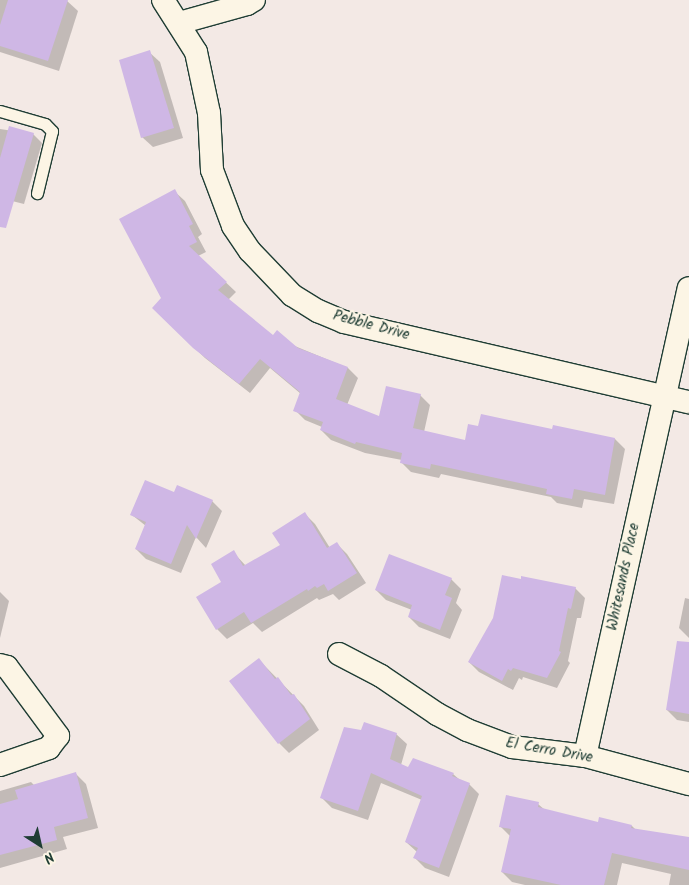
<!DOCTYPE html>
<style>
body{margin:0}
#map{position:relative;width:689px;height:885px;overflow:hidden;background:#f3e9e5;font-family:Kalam,sans-serif}
div>[style]{position:absolute}
.shadow>*{inset:0;background:#0003}
.building>*{inset:0;background:#cfb7e5}
.roads{filter:drop-shadow(1px 0 #1f3d34) drop-shadow(-1px 0 #1f3d34) drop-shadow(0 1px #1f3d34) drop-shadow(0 -1px #1f3d34)}
.lane>*{height:11px;margin:-5.5px;padding:0 5.5px;transform-origin:5.5px;border-radius:5.5px;background:#fcf5e5}
.street>*{height:22px;margin:-11px;padding:0 11px;transform-origin:11px;border-radius:11px;background:#fcf5e5}
span{translate:-50% -50%;white-space:nowrap;text-align:center;line-height:1.15;-webkit-text-stroke:4.5px #fcf5e5;paint-order:stroke}
.street-label{font-size:15px;color:#1f3d34}
.north{position:absolute;left:15px;top:820px;width:50px;height:50px;-webkit-text-stroke:4px #fcf5e5;paint-order:stroke;rotate:145deg;font-size:14px;font-weight:700;line-height:20px;text-align:center;color:#1f3d34}
.north::after{content:'';display:block;margin:auto;width:18px;height:22px;background:#1f3d34;clip-path:polygon(50% 0,100% 100%,50% 72%,0 100%)}
</style>
<div id="map">
<div class="shadow">
<i style="clip-path:polygon(0 0,66px 0,78px 11px,59px 71px,0 52px)"></i>
<i style="clip-path:polygon(149px 52px,160px 62px,183px 138px,153px 147px,142px 137px)"></i>
<i style="clip-path:polygon(0 129px,33px 134px,42px 143px,24px 204px,0 198px)"></i>
<i style="clip-path:polygon(174px 191px,185px 201px,202px 234px,198px 237px,206px 252px,198px 256px,236px 292px,228px 300px,273px 337px,348px 368px,358px 378px,347px 405px,380px 418px,420px 395px,430px 405px,424px 432px,465px 442px,553px 431px,615px 439px,625px 449px,614px 504px,584px 499px,582px 508px,557px 503px,551px 497px,441px 474px,439px 478px,411px 472px,401px 462px,402px 460px,365px 453px,331px 440px,321px 430px,322px 427px,305px 420px,295px 410px,301px 394px,270px 368px,250px 393px,205px 358px,154px 308px,163px 298px)"></i>
<i style="clip-path:polygon(175px 494px,212px 501px,222px 511px,206px 548px,196px 537px,181px 573px,146px 559px,136px 549px,146px 526px,132px 515px)"></i>
<i style="clip-path:polygon(305px 514px,315px 524px,330px 548px,337px 544px,347px 554px,366px 583px,339px 600px,333px 594px,319px 600px,317px 598px,262px 632px,253px 623px,227px 639px,217px 629px,223px 582px,233px 552px,246px 566px,281px 546px)"></i>
<i style="clip-path:polygon(451px 579px,461px 589px,456px 603px,462px 610px,450px 639px,419px 627px,409px 617px,412px 610px,386px 600px,376px 590px)"></i>
<i style="clip-path:polygon(575px 588px,585px 598px,581px 618px,577px 618px,568px 661px,570px 663px,557px 688px,523px 677px,522px 680px,519px 678px,513px 690px,479px 672px,469px 662px)"></i>
<i style="clip-path:polygon(0 592px,9px 601px,0 638px)"></i>
<i style="clip-path:polygon(685px 598px,689px 599px,689px 638px,679px 628px)"></i>
<i style="clip-path:polygon(259px 660px,304px 706px,319px 730px,289px 753px,279px 743px)"></i>
<i style="clip-path:polygon(689px 677px,689px 722px,677px 720px,667px 710px)"></i>
<i style="clip-path:polygon(396px 734px,407px 744px,401px 765px,409px 768px,453px 774px,460px 780px,469px 784px,479px 794px,449px 877px,425px 868px,415px 858px,417px 852px,406px 842px,422px 800px,381px 783px,368px 820px,332px 808px,322px 798px)"></i>
<i style="clip-path:polygon(76px 774px,86px 784px,98px 828px,63px 837px,67px 849px,0 868px,0 791px,31px 782px,34px 785px)"></i>
<i style="clip-path:polygon(538px 804px,545px 810px,598px 823px,632px 826px,636px 830px,689px 839px,689px 885px,669px 885px,671px 874px,622px 863px,617px 885px,525px 885px,512px 882px,502px 872px,510px 836px,500px 826px)"></i>
</div>
<div class="building">
<i style="clip-path:polygon(8px 0,68px 0,48px 61px,0 46px,0 25px)"></i>
<i style="clip-path:polygon(150px 50px,174px 128px,141px 138px,119px 60px)"></i>
<i style="clip-path:polygon(9px 126px,34px 133px,6px 228px,0 227px,0 158px)"></i>
<i style="clip-path:polygon(175px 189px,193px 224px,189px 226px,197px 242px,189px 246px,227px 282px,218px 290px,273px 335px,277px 330px,298px 348px,348px 367px,336px 399px,379px 416px,386px 386px,421px 394px,413px 428px,465px 440px,468px 424px,478px 426px,481px 414px,552px 429px,553px 425px,615px 438px,605px 495px,574px 489px,572px 499px,546px 494px,547px 489px,431px 464px,430px 469px,400px 463px,402px 453px,356px 442px,355px 444px,320px 430px,323px 422px,293px 411px,300px 392px,260px 359px,239px 384px,193px 348px,152px 308px,161px 298px,119px 219px)"></i>
<i style="clip-path:polygon(145px 480px,174px 492px,177px 485px,213px 500px,196px 539px,187px 525px,171px 564px,135px 549px,146px 522px,130px 515px)"></i>
<i style="clip-path:polygon(305px 512px,327px 548px,337px 542px,357px 573px,328px 591px,324px 584px,317px 588px,315px 586px,308px 591px,307px 589px,251px 623px,244px 612px,216px 630px,196px 597px,221px 582px,211px 564px,234px 550px,243px 566px,280px 545px,272px 533px)"></i>
<i style="clip-path:polygon(389px 554px,452px 578px,445px 595px,452px 598px,440px 630px,408px 617px,412px 605px,375px 590px)"></i>
<i style="clip-path:polygon(502px 575px,521px 579px,521px 576px,576px 587px,571px 609px,568px 608px,559px 651px,561px 652px,547px 678px,513px 668px,511px 671px,508px 669px,502px 681px,468px 662px,493px 618px)"></i>
<i style="clip-path:polygon(677px 641px,689px 642px,689px 714px,666px 710px)"></i>
<i style="clip-path:polygon(259px 658px,275px 679px,278px 677px,291px 695px,294px 694px,310px 719px,278px 744px,229px 681px)"></i>
<i style="clip-path:polygon(364px 722px,397px 733px,390px 759px,408px 767px,413px 758px,454px 773px,452px 776px,470px 783px,439px 868px,413px 858px,418px 848px,405px 842px,422px 796px,371px 773px,358px 811px,320px 798px,344px 727px,361px 730px)"></i>
<i style="clip-path:polygon(76px 772px,88px 818px,54px 827px,57px 840px,0 855px,0 804px,18px 799px,15px 790px)"></i>
<i style="clip-path:polygon(506px 795px,539px 802px,538px 807px,598px 822px,599px 817px,632px 825px,631px 828px,689px 837px,689px 870px,612px 853px,604px 885px,561px 885px,501px 872px,511px 829px,499px 827px)"></i>
</div>
<div class="roads">
<div class="lane">
<i style="left:0;top:111px;width:47px;rotate:16.1deg"></i>
<i style="left:45px;top:124px;width:10px;rotate:45deg"></i>
<i style="left:52px;top:131px;width:64px;rotate:103.6deg"></i>
</div>
<div class="street">
<i style="left:163px;top:0;width:62px;rotate:57.6deg"></i>
<i style="left:196px;top:52px;width:62px;rotate:78deg"></i>
<i style="left:209px;top:113px;width:57px;rotate:87deg"></i>
<i style="left:212px;top:170px;width:60px;rotate:69.4deg"></i>
<i style="left:233px;top:226px;width:30px;rotate:56deg"></i>
<i style="left:250px;top:251px;width:61px;rotate:46.3deg"></i>
<i style="left:292px;top:295px;width:31px;rotate:32deg"></i>
<i style="left:318px;top:311px;width:28px;rotate:23deg"></i>
<i style="left:344px;top:322px;width:354px;rotate:13.1deg"></i>
<i style="left:179px;top:23px;width:71px;rotate:-15.6deg"></i>
<i style="left:247px;top:4px;width:8px;rotate:-30deg"></i>
<i style="left:339px;top:654px;width:47px;rotate:27.6deg"></i>
<i style="left:381px;top:676px;width:68px;rotate:34.2deg"></i>
<i style="left:437px;top:714px;width:34px;rotate:28deg"></i>
<i style="left:467px;top:730px;width:48px;rotate:20.7deg"></i>
<i style="left:512px;top:747px;width:74px;rotate:7deg"></i>
<i style="left:585px;top:756px;width:108px;rotate:15.1deg"></i>
<i style="left:0;top:665px;width:7px;rotate:16deg"></i>
<i style="left:7px;top:667px;width:86px;rotate:53.5deg"></i>
<i style="left:58px;top:736px;width:15px;rotate:127deg"></i>
<i style="left:49px;top:748px;width:52px;rotate:160.9deg"></i>
<i style="left:585px;top:756px;width:479px;rotate:-77.5deg"></i>
</div>
</div>
<div class="street-label">
<span style="left:371px;top:326px;rotate:15deg">Pebble Drive</span>
<span style="left:624px;top:577px;rotate:-78deg">Whitesands Place</span>
<span style="left:549px;top:751px;rotate:10deg">El Cerro Drive</span>
</div>
<div class="north">N</div>
</div>
